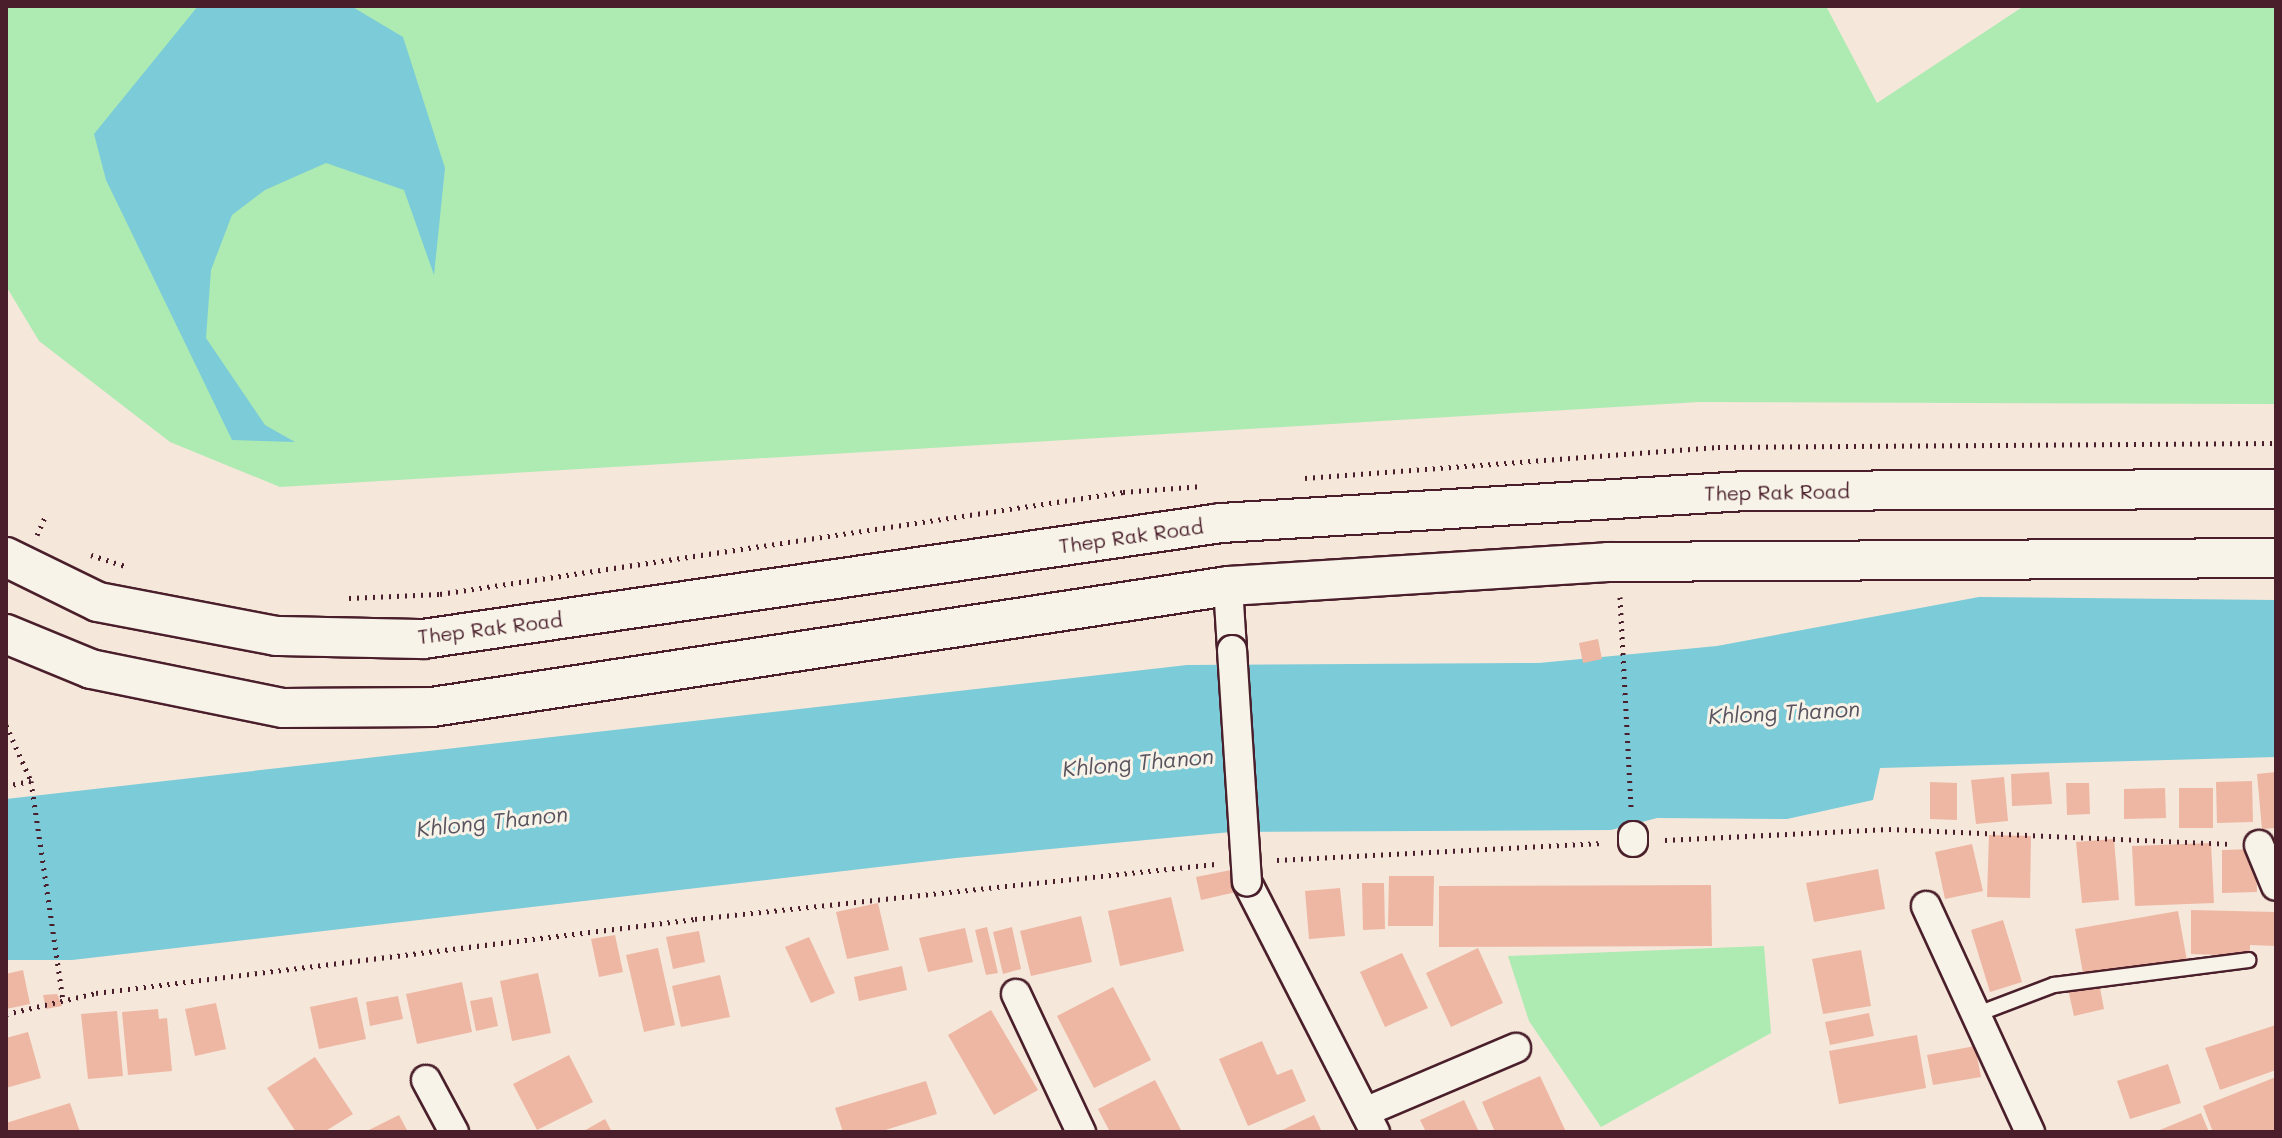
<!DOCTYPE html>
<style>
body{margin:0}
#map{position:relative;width:2282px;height:1138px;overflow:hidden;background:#f5e7da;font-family:Mali,sans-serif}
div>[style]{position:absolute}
.green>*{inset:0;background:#adebb2}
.water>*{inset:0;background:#7bcbd8}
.building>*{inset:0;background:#eeb7a3}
.path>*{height:5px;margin-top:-2.5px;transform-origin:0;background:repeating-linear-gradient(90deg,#4a1f2b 0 2px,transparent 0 8px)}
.roads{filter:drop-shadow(2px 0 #4a1f2b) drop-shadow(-2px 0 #4a1f2b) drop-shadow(0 2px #4a1f2b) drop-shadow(0 -2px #4a1f2b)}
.lane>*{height:14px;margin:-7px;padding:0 7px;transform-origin:7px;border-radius:7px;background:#f7f3e8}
.street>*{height:28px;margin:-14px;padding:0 14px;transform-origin:14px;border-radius:14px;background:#f7f3e8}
.secondary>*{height:38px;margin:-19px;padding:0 19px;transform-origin:19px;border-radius:19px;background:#f7f3e8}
.bridges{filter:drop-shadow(2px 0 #4a1f2b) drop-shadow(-2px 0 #4a1f2b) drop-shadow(0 2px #4a1f2b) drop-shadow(0 -2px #4a1f2b)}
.street-bridge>*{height:28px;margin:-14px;padding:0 14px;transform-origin:14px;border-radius:14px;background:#f7f3e8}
span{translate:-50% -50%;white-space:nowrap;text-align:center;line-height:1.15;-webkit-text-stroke:6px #f7f3e8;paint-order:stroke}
.street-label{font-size:20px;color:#4a1f2b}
.water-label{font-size:22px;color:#59535f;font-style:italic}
.frame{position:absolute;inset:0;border:8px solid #4a1f2b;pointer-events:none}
</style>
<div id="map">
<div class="green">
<i style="clip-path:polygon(6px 6px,1826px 6px,1877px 103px,2024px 6px,2276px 6px,2276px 404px,1699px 402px,280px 487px,170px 442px,39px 341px,6px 286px)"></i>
<i style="clip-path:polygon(1764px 946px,1771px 1033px,1601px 1127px,1529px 1021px,1508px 956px)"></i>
</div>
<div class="water">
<i style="clip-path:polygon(198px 6px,351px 6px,403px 37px,445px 168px,434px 275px,404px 190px,326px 163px,265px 190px,232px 215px,211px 270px,206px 338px,265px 425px,295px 442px,232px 440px,106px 180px,94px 134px)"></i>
<i style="clip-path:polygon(1979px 597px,2276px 600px,2276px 757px,1880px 768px,1873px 800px,1787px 819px,1657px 818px,1611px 830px,1231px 832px,956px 858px,72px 960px,6px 960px,6px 799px,1187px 665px,1539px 663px,1717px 646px)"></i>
</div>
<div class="building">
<i style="clip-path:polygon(1598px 639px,1602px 659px,1583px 663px,1579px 643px)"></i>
<i style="clip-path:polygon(2049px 772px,2052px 804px,2012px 806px,2011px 774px)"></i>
<i style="clip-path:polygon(2276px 772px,2276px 828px,2262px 829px,2257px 774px)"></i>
<i style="clip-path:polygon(2004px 777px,2008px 821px,1976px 824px,1971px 780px)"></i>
<i style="clip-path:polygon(2252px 781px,2253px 822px,2217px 823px,2216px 782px)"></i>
<i style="clip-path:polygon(1930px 782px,1957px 783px,1957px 820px,1930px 819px)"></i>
<i style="clip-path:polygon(2066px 783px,2089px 783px,2090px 814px,2067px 815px)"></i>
<i style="clip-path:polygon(2165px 788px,2166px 818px,2124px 819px,2124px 789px)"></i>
<i style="clip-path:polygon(2179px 788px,2213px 788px,2213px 828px,2179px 828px)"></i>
<i style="clip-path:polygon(1989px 835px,2031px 836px,2030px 898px,1987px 897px)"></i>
<i style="clip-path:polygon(2114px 839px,2119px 900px,2082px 903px,2076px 842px)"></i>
<i style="clip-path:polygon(2211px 843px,2214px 903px,2135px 906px,2132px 846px)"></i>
<i style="clip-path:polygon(1972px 844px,1983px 891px,1945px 899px,1935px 852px)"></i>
<i style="clip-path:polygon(2256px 849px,2257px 892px,2222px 893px,2222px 850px)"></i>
<i style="clip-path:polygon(1878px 869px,1885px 909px,1814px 922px,1806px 883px)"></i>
<i style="clip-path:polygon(1231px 870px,1236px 892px,1201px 900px,1196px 877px)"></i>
<i style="clip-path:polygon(1389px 876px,1434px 876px,1433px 926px,1388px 926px)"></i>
<i style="clip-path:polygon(1362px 883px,1384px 883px,1385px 929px,1363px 930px)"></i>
<i style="clip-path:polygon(1711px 885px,1712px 946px,1439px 947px,1439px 886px)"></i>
<i style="clip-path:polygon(1340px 888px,1345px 936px,1309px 939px,1305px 891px)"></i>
<i style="clip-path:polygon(1171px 897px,1184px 951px,1120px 966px,1108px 911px)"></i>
<i style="clip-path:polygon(878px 903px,889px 950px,847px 959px,836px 912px)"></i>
<i style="clip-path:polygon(2191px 910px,2275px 912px,2276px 946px,2250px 945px,2250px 956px,2191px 954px)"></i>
<i style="clip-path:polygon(2178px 911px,2187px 961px,2084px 979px,2075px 929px)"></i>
<i style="clip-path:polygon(1081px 916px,1092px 962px,1031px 976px,1020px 931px)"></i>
<i style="clip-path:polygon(2003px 920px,2022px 982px,1990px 992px,1971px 930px)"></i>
<i style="clip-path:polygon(987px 927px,998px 973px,986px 975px,975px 930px)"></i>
<i style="clip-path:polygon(1012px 927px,1021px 969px,1003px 974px,993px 932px)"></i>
<i style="clip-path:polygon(965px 928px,973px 962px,928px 972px,919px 938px)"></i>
<i style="clip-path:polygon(699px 931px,705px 962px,673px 969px,666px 937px)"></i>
<i style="clip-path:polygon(615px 935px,623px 972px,599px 977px,591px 939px)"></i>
<i style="clip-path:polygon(809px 937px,835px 993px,811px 1003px,785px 947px)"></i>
<i style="clip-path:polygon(658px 948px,675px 1025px,644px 1032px,626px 955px)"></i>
<i style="clip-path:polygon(1478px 948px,1503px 1003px,1451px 1027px,1426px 973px)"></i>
<i style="clip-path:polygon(1861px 950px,1871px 1006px,1823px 1014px,1812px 959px)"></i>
<i style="clip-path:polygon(1402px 953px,1428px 1008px,1385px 1027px,1360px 972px)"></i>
<i style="clip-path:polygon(902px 966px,907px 990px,859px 1001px,854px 977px)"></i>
<i style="clip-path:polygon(23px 970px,30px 1004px,6px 1009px,6px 974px)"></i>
<i style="clip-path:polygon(538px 973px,551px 1033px,512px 1041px,500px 981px)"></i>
<i style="clip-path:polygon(720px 975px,730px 1017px,681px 1027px,672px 986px)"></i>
<i style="clip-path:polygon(462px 982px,472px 1032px,417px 1044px,406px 994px)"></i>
<i style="clip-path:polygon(2099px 983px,2104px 1009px,2074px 1016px,2068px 989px)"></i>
<i style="clip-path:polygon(1113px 987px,1151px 1060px,1094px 1088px,1057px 1016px)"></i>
<i style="clip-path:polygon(57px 994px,62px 1006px,46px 1009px,43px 995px)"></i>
<i style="clip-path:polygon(398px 996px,403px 1019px,370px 1026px,366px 1002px)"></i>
<i style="clip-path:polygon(357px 997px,366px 1039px,319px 1049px,310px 1007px)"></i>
<i style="clip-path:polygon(492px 997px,498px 1026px,476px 1031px,470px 1001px)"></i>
<i style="clip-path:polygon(216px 1003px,226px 1049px,195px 1056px,185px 1009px)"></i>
<i style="clip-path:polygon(158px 1009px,159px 1019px,167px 1018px,172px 1071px,128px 1075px,122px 1012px)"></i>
<i style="clip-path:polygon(991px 1010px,1038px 1090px,994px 1115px,948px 1035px)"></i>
<i style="clip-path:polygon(117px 1011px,123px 1076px,88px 1079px,81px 1014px)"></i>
<i style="clip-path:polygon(1869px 1013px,1874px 1036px,1830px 1045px,1825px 1022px)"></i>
<i style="clip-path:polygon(2276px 1025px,2276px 1070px,2220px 1090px,2205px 1048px)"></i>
<i style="clip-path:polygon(28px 1032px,41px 1078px,6px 1088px,6px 1038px)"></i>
<i style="clip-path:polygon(1917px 1035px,1926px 1088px,1839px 1104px,1829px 1051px)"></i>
<i style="clip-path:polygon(1262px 1041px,1277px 1075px,1292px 1069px,1306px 1101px,1248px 1126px,1219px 1059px)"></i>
<i style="clip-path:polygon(1975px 1046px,1981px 1077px,1933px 1085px,1927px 1055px)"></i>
<i style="clip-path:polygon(569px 1055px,593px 1102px,537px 1130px,513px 1084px)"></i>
<i style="clip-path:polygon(315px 1057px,353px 1114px,324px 1132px,296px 1132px,267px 1088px)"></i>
<i style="clip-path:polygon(2168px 1064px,2181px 1103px,2130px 1119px,2117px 1081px)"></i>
<i style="clip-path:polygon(1540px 1076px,1566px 1132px,1495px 1132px,1482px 1102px)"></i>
<i style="clip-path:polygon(2276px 1077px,2276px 1131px,2213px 1132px,2203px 1106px)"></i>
<i style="clip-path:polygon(1155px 1080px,1182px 1132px,1110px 1132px,1098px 1109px)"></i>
<i style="clip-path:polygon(926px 1081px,937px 1114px,879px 1132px,843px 1132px,835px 1108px)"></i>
<i style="clip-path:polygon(1464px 1100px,1479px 1132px,1426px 1132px,1420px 1120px)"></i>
<i style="clip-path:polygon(70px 1103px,80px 1132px,6px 1132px,6px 1123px)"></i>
<i style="clip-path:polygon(2201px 1113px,2209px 1132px,2155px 1132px)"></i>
<i style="clip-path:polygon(399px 1115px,408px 1132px,365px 1132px)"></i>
<i style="clip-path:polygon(1314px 1115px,1322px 1132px,1278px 1132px)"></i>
<i style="clip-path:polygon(605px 1119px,612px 1132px,582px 1132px)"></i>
</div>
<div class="path">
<i style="left:1305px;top:478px;width:414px;rotate:-4.3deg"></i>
<i style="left:1718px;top:447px;width:558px;rotate:-0.41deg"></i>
<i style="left:37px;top:535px;width:20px;rotate:-66deg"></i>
<i style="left:91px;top:555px;width:38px;rotate:18deg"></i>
<i style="left:1620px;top:597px;width:210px;rotate:87deg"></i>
<i style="left:349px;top:598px;width:91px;rotate:-2.5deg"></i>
<i style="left:440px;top:594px;width:691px;rotate:-8.49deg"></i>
<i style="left:1123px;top:492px;width:80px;rotate:-4.3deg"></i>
<i style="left:6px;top:725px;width:61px;rotate:65.9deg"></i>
<i style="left:31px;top:781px;width:25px;rotate:169deg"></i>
<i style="left:31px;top:781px;width:221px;rotate:81.7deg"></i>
<i style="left:1665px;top:840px;width:224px;rotate:-2.8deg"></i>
<i style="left:1889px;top:829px;width:341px;rotate:2.5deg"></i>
<i style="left:1277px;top:860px;width:326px;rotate:-3deg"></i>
<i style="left:6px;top:1014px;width:92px;rotate:-13.1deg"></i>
<i style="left:96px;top:993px;width:604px;rotate:-7.04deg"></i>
<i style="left:695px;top:919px;width:523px;rotate:-6.04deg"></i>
</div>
<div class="roads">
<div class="lane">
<i style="left:1975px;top:1015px;width:85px;rotate:-20.8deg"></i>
<i style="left:2054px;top:985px;width:196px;rotate:-7.3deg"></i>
</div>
<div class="street">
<i style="left:1228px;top:586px;width:64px;rotate:86.4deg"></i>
<i style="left:1633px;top:836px;width:6px;rotate:90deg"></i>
<i style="left:2259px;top:845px;width:44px;rotate:67.5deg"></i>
<i style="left:1247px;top:882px;width:281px;rotate:62.9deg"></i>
<i style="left:1926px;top:906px;width:249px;rotate:65.3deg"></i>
<i style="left:1016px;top:994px;width:153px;rotate:64.8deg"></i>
<i style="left:426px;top:1080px;width:59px;rotate:61.7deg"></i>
<i style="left:1365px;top:1112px;width:164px;rotate:-23deg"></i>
</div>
<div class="secondary">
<i style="left:6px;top:557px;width:102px;rotate:26.1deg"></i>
<i style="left:98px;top:602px;width:181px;rotate:10.8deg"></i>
<i style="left:276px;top:636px;width:147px;rotate:1.2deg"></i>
<i style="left:423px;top:639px;width:806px;rotate:-8.27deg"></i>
<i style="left:1221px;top:523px;width:525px;rotate:-3.49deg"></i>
<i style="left:1745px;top:491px;width:531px;rotate:-0.22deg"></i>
<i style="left:6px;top:634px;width:92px;rotate:22.4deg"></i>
<i style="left:91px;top:669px;width:196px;rotate:11.5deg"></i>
<i style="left:283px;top:708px;width:149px;rotate:-0.4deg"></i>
<i style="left:432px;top:707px;width:805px;rotate:-8.64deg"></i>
<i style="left:1228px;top:586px;width:381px;rotate:-3.6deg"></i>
<i style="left:1608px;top:562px;width:668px;rotate:-0.34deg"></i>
</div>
</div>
<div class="bridges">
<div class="street-bridge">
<i style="left:1232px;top:650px;width:232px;rotate:86.3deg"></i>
</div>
</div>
<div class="street-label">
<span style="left:1777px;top:492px;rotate:-1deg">Thep Rak Road</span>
<span style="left:1131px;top:536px;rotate:-8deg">Thep Rak Road</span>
<span style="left:490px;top:628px;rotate:-7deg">Thep Rak Road</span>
</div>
<div class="water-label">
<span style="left:1784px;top:712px;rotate:-3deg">Khlong Thanon</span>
<span style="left:1138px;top:762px;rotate:-5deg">Khlong Thanon</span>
<span style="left:492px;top:821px;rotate:-6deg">Khlong Thanon</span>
</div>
<div class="frame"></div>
</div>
